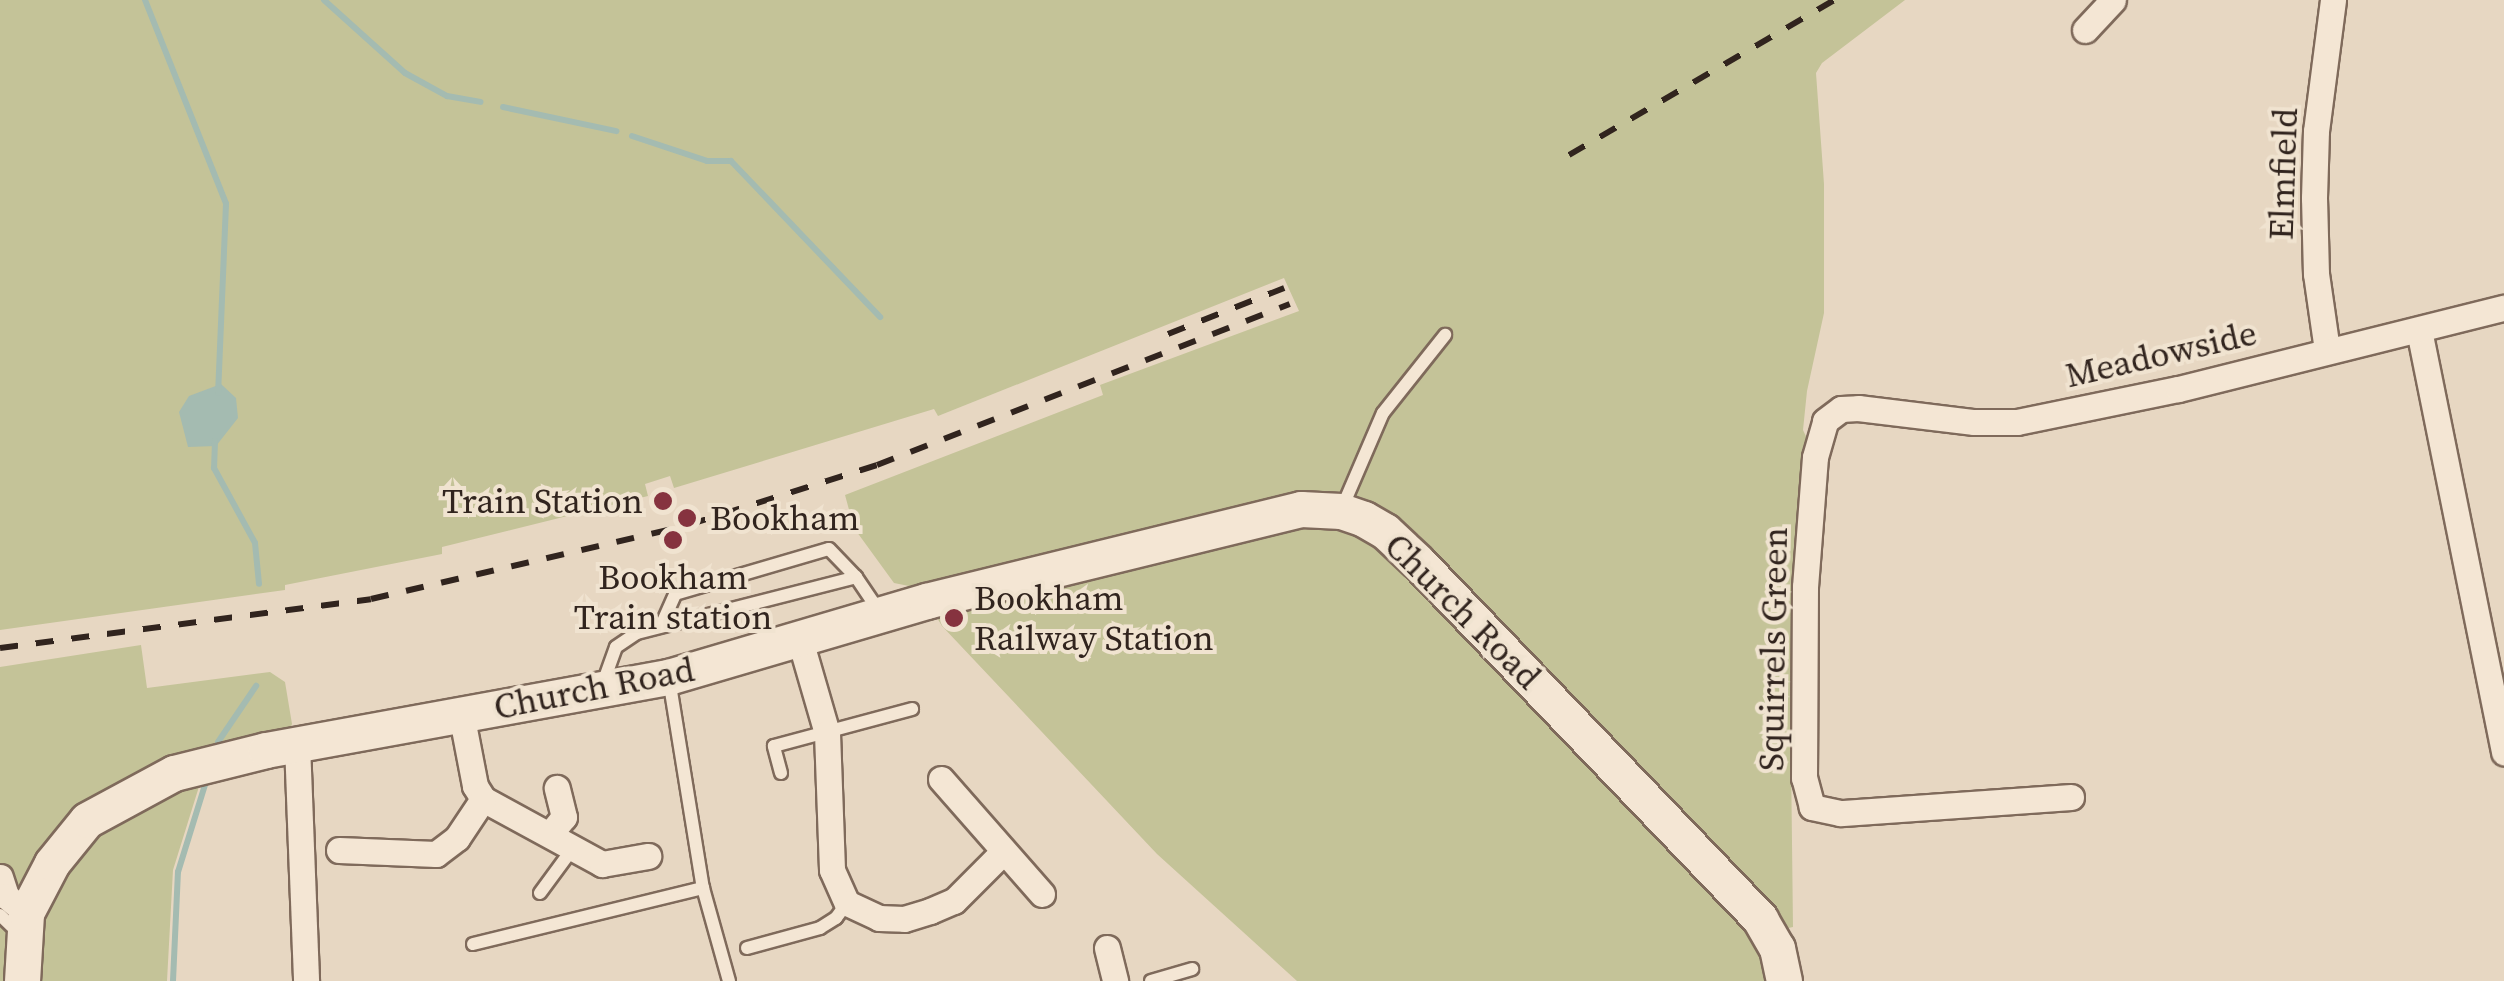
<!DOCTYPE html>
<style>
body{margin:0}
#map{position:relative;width:2504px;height:981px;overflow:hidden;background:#e7d7c2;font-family:"Source Serif 4",serif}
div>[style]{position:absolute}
.green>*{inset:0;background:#c4c398}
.water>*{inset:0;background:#a4bbb1}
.stream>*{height:6px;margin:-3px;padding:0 3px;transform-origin:3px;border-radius:3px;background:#a4bbb1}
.roads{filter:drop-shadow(2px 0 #7f6a5b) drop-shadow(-2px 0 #7f6a5b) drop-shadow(0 2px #7f6a5b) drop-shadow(0 -2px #7f6a5b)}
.lane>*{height:12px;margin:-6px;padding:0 6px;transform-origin:6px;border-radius:6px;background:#f4e6d4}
.street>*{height:25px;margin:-12.5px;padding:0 12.5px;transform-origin:12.5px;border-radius:12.5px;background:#f4e6d4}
.secondary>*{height:35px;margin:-17.5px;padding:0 17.5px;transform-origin:17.5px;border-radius:17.5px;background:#f4e6d4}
.rail>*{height:6px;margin-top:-3px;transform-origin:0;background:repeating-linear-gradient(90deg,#31241e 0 18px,transparent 0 36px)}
.dots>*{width:28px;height:28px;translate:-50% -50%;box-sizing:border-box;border:5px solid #f0e3d0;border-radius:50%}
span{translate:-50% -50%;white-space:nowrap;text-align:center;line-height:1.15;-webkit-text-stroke:8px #f0e3d0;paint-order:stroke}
.street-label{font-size:35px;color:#31241e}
.poi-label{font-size:35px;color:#31241e}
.right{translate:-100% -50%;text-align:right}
.left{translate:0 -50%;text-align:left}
</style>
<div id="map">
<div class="green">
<i style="clip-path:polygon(0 0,1905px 0,1822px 63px,1816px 73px,1824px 184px,1824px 313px,1807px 391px,1803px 430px,1809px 443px,1797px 556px,1791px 756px,1793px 927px,1779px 930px,1773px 981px,1297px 981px,1157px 854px,942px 626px,919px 588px,894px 583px,854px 528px,845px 495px,1103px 395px,1100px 385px,1299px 311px,1284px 278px,938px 416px,934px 409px,674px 488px,670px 476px,645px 484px,648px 496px,442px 547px,442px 554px,285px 585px,285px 590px,0 630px)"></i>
<i style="clip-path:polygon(141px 645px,147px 688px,270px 672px,285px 682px,292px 724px,289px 731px,202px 777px,173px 870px,167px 981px,0 981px,0 667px)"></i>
</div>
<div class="water">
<i style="clip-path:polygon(221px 384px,236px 398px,238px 418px,216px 446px,188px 447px,179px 412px,189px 396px)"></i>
</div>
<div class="stream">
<i style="left:145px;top:0;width:219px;rotate:68.3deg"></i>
<i style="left:226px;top:204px;width:189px;rotate:92.4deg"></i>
<i style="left:324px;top:0;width:109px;rotate:42deg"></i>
<i style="left:405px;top:73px;width:48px;rotate:28.7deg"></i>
<i style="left:447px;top:96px;width:34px;rotate:10deg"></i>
<i style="left:503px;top:107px;width:116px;rotate:12deg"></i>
<i style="left:632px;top:136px;width:79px;rotate:18.4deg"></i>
<i style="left:707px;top:161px;width:24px"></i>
<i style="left:731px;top:161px;width:216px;rotate:46.3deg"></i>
<i style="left:215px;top:441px;width:27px;rotate:92deg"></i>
<i style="left:214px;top:468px;width:85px;rotate:61.3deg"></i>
<i style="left:255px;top:543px;width:41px;rotate:84.4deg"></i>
<i style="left:218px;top:742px;width:68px;rotate:-55.8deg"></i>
<i style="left:173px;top:981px;width:109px;rotate:-87.4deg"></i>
<i style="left:178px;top:872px;width:91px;rotate:-72.8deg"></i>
</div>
<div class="roads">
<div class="lane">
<i style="left:1342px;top:508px;width:103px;rotate:-66.7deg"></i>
<i style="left:1383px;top:413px;width:100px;rotate:-51.5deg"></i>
<i style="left:661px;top:626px;width:35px;rotate:-66deg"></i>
<i style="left:675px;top:594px;width:160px;rotate:-16.3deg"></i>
<i style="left:829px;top:549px;width:39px;rotate:46deg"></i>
<i style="left:856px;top:577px;width:40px;rotate:56deg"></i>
<i style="left:669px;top:679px;width:212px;rotate:80.8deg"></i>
<i style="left:703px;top:888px;width:97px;rotate:74.4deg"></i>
<i style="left:602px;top:686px;width:41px;rotate:-70.3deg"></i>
<i style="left:616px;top:647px;width:25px;rotate:-34deg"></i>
<i style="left:637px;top:633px;width:226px;rotate:-14.3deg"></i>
<i style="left:781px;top:773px;width:28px;rotate:-105deg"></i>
<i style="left:774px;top:746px;width:143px;rotate:-15deg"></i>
<i style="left:540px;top:893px;width:56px;rotate:-53.7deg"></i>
<i style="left:0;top:915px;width:28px;rotate:44deg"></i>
<i style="left:473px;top:944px;width:237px;rotate:-13.7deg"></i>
<i style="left:747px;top:948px;width:76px;rotate:-15.3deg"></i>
<i style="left:820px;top:928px;width:19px;rotate:-32deg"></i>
<i style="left:836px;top:918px;width:19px;rotate:-54deg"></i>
<i style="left:1151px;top:981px;width:43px;rotate:-16.3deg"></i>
</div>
<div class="street">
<i style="left:2085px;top:30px;width:41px;rotate:-47deg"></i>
<i style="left:2419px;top:330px;width:431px;rotate:78.6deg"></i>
<i style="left:2327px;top:350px;width:77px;rotate:-98.2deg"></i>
<i style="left:2316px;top:274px;width:76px;rotate:-91.5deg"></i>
<i style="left:2314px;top:198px;width:67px;rotate:-88.3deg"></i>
<i style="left:2316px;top:131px;width:132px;rotate:-82.6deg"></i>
<i style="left:800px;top:640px;width:97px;rotate:73.8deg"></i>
<i style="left:827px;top:733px;width:137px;rotate:87.9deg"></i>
<i style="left:832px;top:870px;width:36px;rotate:66deg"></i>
<i style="left:847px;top:903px;width:35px;rotate:25deg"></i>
<i style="left:879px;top:918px;width:25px;rotate:2deg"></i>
<i style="left:904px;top:919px;width:27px;rotate:-17deg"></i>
<i style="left:930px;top:911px;width:26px;rotate:-23deg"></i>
<i style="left:954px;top:901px;width:69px;rotate:-45deg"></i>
<i style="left:461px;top:713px;width:74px;rotate:79.1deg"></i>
<i style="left:475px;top:786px;width:15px;rotate:58deg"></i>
<i style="left:483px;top:799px;width:136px;rotate:28.6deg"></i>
<i style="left:602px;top:864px;width:47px;rotate:-9.9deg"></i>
<i style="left:297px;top:744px;width:237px;rotate:87.8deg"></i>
<i style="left:941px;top:779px;width:153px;rotate:48.7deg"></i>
<i style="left:2071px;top:797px;width:232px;rotate:176deg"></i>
<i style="left:1840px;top:813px;width:29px;rotate:-168deg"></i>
<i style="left:1812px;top:807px;width:30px;rotate:-105deg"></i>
<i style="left:1804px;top:778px;width:191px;rotate:-89.7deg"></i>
<i style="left:1805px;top:587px;width:130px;rotate:-85.6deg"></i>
<i style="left:1815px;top:457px;width:37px;rotate:-74deg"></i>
<i style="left:1825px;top:421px;width:20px;rotate:-37deg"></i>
<i style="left:1841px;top:409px;width:17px;rotate:-3deg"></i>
<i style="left:1858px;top:408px;width:117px;rotate:6.9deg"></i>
<i style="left:1974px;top:422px;width:43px"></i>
<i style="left:2017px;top:422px;width:164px;rotate:-11.6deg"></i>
<i style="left:2178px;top:389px;width:336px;rotate:-14deg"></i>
<i style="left:550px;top:834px;width:22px;rotate:-51deg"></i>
<i style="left:564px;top:817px;width:30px;rotate:-104deg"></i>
<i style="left:339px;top:850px;width:97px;rotate:2.4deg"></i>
<i style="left:436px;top:854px;width:26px;rotate:-37deg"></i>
<i style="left:457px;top:838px;width:47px;rotate:-56.3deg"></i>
<i style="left:0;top:877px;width:20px;rotate:72deg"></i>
<i style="left:6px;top:896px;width:26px;rotate:40deg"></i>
<i style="left:1107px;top:948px;width:34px;rotate:76deg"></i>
</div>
<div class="secondary">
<i style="left:22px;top:981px;width:68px;rotate:-86.6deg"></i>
<i style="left:26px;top:913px;width:56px;rotate:-62.5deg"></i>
<i style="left:52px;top:863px;width:55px;rotate:-50.9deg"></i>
<i style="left:87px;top:820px;width:99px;rotate:-28.4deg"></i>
<i style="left:174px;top:773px;width:95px;rotate:-14deg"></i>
<i style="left:266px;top:750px;width:409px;rotate:-10.3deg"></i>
<i style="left:668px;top:677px;width:269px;rotate:-16.4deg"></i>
<i style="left:926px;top:601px;width:386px;rotate:-13.8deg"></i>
<i style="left:1301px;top:509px;width:40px;rotate:2.9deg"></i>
<i style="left:1341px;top:511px;width:24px;rotate:19deg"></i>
<i style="left:1364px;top:519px;width:24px;rotate:30deg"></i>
<i style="left:1385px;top:531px;width:44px;rotate:43.2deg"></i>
<i style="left:1417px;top:561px;width:496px;rotate:46.2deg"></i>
<i style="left:1760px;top:919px;width:34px;rotate:60deg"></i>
<i style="left:1777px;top:948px;width:34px;rotate:78deg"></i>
</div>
</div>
<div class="rail">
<i style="left:1569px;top:155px;width:307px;rotate:-30.3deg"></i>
<i style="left:1168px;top:334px;width:125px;rotate:-21.6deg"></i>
<i style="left:0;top:648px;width:374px;rotate:-7.5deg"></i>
<i style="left:371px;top:599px;width:326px;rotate:-13.1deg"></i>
<i style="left:688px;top:525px;width:198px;rotate:-17.6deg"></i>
<i style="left:877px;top:465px;width:443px;rotate:-21.3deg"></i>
</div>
<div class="dots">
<i style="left:663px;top:501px;background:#86333f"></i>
<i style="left:687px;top:518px;background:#86333f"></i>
<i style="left:673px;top:540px;background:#86333f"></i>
<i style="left:954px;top:618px;background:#86333f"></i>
</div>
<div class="street-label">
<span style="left:2283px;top:174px;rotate:-88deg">Elmfield</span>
<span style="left:2161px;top:354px;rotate:-13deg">Meadowside</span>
<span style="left:1463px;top:611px;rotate:45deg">Church Road</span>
<span style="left:1773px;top:649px;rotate:-89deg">Squirrels Green</span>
<span style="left:594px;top:688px;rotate:-11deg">Church Road</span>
</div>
<div class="poi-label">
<span class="right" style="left:643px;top:501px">Train Station</span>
<span class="left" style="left:710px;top:518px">Bookham</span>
<span style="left:673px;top:597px">Bookham<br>Train station</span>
<span class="left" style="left:974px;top:618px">Bookham<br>Railway Station</span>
</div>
</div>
